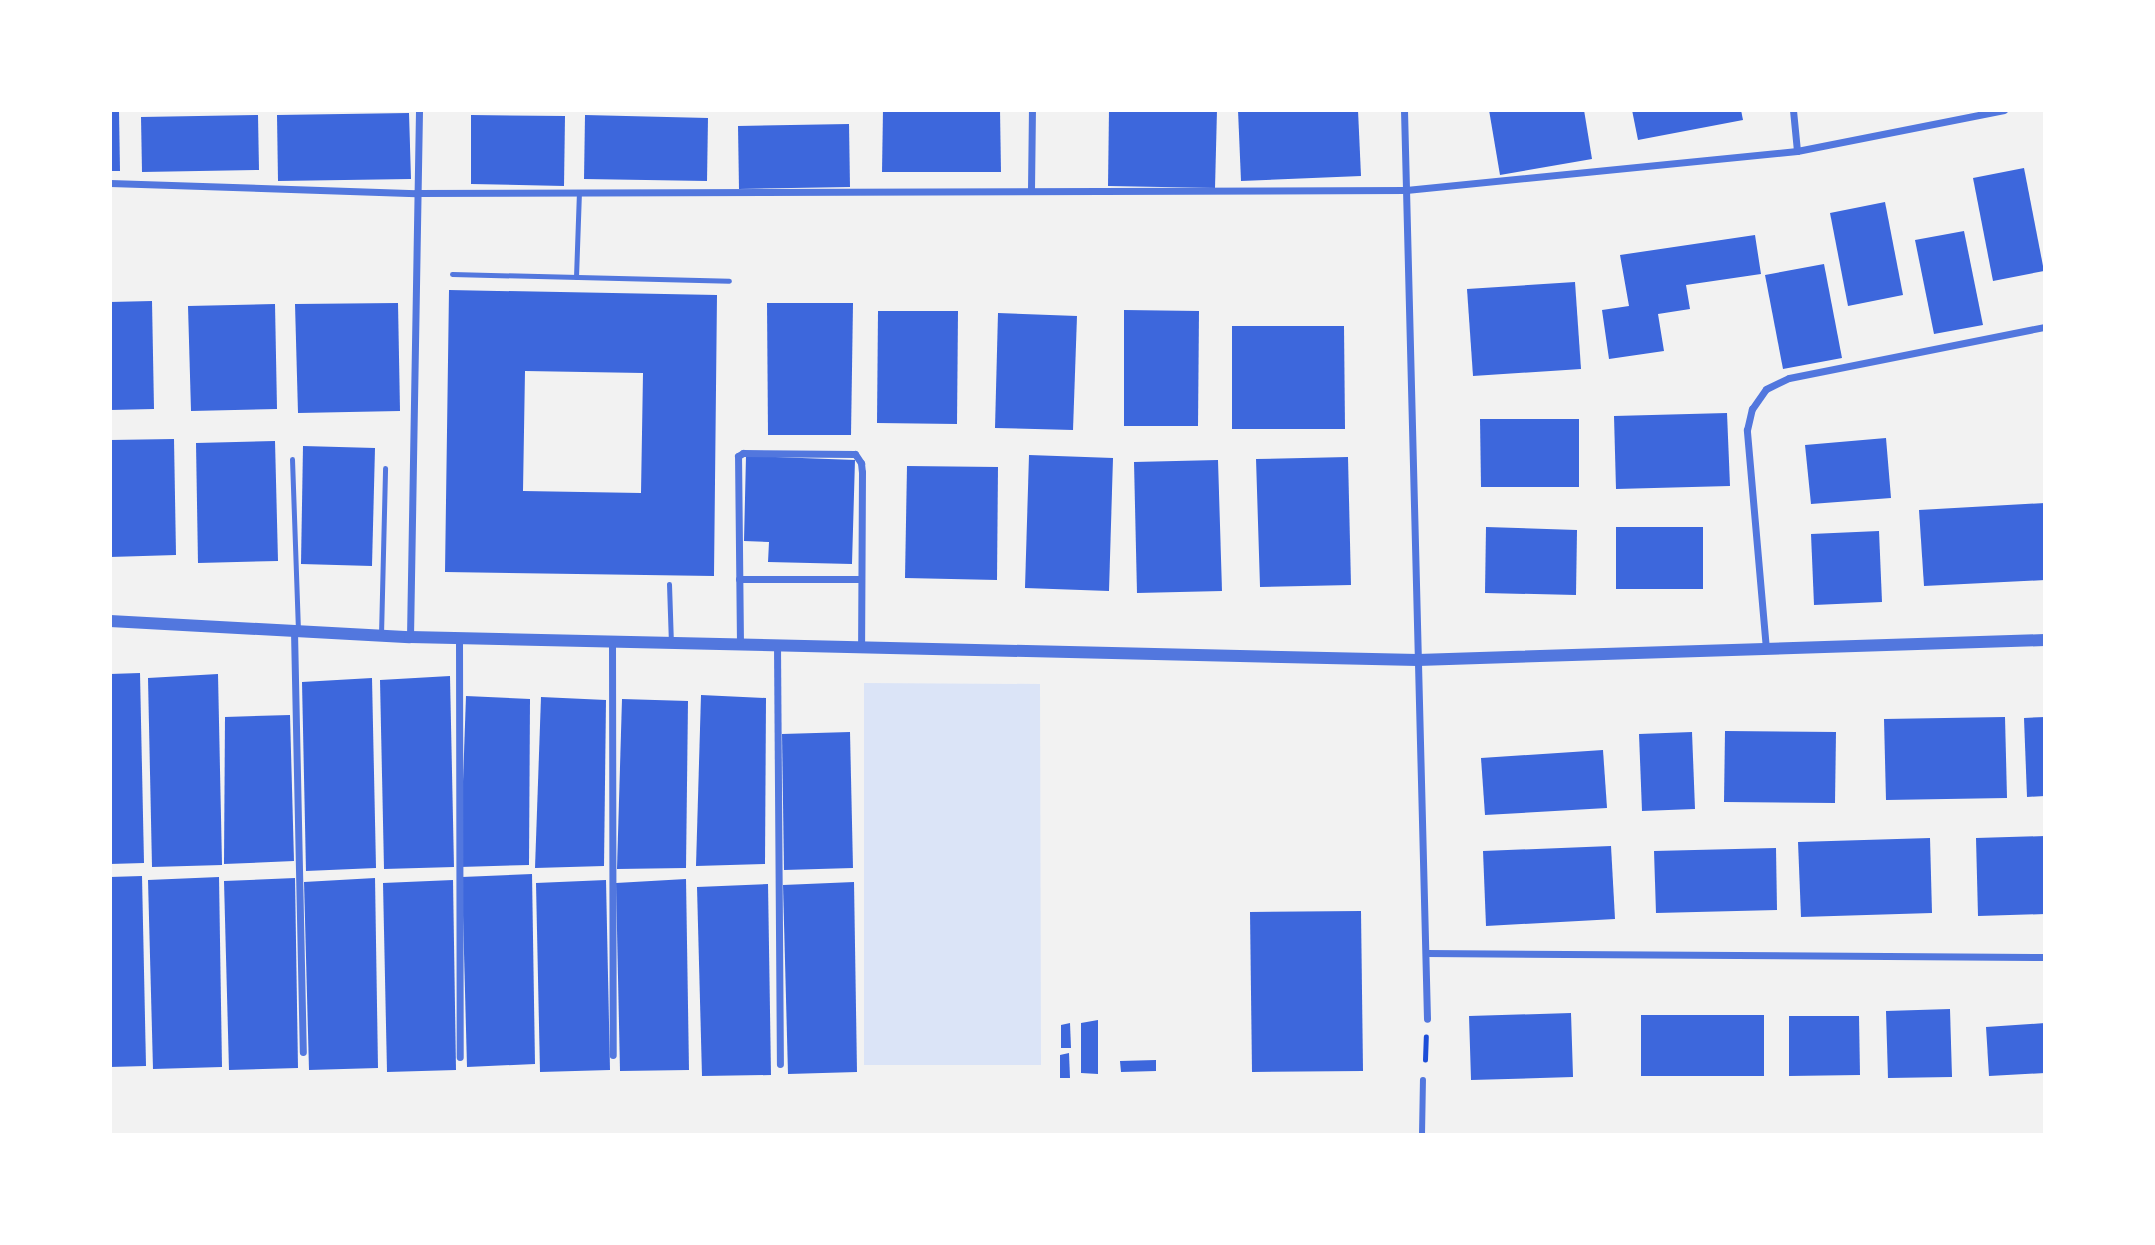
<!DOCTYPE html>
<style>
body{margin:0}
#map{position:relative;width:2155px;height:1245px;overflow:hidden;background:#f2f2f2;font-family:Cabin,sans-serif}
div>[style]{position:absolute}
.green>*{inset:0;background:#dbe4f7}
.building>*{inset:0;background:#3d67dc}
.path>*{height:4.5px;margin:-2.25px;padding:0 2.25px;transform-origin:2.25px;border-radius:2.25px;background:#1d4ed8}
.service>*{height:5px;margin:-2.5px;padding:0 2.5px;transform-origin:2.5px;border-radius:2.5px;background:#5277de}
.pedestrian>*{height:6px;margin:-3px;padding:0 3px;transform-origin:3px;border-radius:3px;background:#5277de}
.minor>*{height:7px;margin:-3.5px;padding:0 3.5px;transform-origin:3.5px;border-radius:3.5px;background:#5277de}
.tertiary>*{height:12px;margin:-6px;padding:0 6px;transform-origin:6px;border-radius:6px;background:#5277de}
span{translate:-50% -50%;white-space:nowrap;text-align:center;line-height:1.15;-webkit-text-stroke:7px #fff;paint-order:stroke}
.frame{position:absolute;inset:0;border:112px solid #fff;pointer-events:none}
</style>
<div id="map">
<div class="green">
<i style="clip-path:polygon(864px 683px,1040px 684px,1041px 1065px,864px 1065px)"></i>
</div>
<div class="building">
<i style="clip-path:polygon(883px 110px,1000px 110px,1001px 172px,882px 172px)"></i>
<i style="clip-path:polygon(1109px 110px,1217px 110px,1215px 188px,1108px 186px)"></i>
<i style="clip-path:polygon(1238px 110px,1358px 110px,1361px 176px,1241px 181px)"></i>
<i style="clip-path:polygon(1489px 110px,1584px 110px,1592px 159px,1500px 175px)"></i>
<i style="clip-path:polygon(1632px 110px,1741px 110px,1743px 120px,1638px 140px)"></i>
<i style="clip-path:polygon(110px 111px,119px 111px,120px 171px,110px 171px)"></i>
<i style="clip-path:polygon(409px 113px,411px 179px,278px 181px,277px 115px)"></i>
<i style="clip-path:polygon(258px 115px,259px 170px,142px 172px,141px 117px)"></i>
<i style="clip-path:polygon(471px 115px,565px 116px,564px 186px,471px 184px)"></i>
<i style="clip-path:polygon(585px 115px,708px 118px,707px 181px,584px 179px)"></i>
<i style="clip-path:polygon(849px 124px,850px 187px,739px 189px,738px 126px)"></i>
<i style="clip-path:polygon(2024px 168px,2044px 271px,1993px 281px,1973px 178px)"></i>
<i style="clip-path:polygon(1885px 202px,1903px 295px,1848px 306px,1830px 213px)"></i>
<i style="clip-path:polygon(1964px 231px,1983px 325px,1934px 334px,1915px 240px)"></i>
<i style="clip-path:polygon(1755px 235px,1761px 274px,1686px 285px,1690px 309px,1658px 314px,1664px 351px,1609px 359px,1602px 310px,1629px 306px,1620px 255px)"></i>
<i style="clip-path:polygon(1824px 264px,1842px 358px,1783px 369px,1765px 275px)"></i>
<i style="clip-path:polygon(1575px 282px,1581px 369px,1473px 376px,1467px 289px)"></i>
<i style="clip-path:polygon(evenodd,449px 290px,717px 295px,714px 576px,445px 572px,449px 290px,525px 371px,643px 373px,641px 493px,523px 491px,525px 371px)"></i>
<i style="clip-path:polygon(152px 301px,154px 409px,110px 410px,110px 302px)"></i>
<i style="clip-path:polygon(398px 303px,400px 411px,298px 413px,295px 304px)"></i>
<i style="clip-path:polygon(767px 303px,853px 303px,851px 435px,768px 435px)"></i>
<i style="clip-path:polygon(275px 304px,277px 409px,191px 411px,188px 306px)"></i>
<i style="clip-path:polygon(1124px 310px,1199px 311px,1198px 426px,1124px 426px)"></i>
<i style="clip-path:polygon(878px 311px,958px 311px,957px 424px,877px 423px)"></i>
<i style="clip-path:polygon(998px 313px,1077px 316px,1073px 430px,995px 428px)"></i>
<i style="clip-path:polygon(1232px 326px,1344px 326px,1345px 429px,1232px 429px)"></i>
<i style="clip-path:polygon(1727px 413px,1730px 486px,1616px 489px,1614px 416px)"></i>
<i style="clip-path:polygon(1480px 419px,1579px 419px,1579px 487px,1481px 487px)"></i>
<i style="clip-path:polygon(1886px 438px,1891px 498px,1811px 504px,1805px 445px)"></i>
<i style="clip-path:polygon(174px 439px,176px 555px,110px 557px,110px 440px)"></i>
<i style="clip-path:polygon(275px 441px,278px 561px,198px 563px,196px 443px)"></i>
<i style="clip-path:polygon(303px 446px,375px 448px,372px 566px,301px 564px)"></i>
<i style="clip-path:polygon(1029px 455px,1113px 458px,1109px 591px,1025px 588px)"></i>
<i style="clip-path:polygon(746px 456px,855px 460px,852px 564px,768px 562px,769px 542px,744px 541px)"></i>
<i style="clip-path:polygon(1348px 457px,1351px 585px,1260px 587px,1256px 459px)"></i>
<i style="clip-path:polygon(1218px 460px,1222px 591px,1137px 593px,1134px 462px)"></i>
<i style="clip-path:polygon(907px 466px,998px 467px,997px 580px,905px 578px)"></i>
<i style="clip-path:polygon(2045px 503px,2045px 580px,1924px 586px,1919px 510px)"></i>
<i style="clip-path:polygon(1486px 527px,1577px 530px,1576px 595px,1485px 593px)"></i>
<i style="clip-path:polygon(1616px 527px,1703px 527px,1703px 589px,1616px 589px)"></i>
<i style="clip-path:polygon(1879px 531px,1882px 602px,1814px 605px,1811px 534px)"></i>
<i style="clip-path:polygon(140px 673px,144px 863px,110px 864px,110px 674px)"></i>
<i style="clip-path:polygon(218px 674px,222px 865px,152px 867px,148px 678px)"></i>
<i style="clip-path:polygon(450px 676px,454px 867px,384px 869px,380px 680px)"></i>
<i style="clip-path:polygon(372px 678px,376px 868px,306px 871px,302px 682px)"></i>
<i style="clip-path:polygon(701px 695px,766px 698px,765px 864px,696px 866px)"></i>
<i style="clip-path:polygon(466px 696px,530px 699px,529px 865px,460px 867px)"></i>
<i style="clip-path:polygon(541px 697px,606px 700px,604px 866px,535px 868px)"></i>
<i style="clip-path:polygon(622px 699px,688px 701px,686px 868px,617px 869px)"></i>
<i style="clip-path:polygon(290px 715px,294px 861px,224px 864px,225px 717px)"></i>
<i style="clip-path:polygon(2005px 717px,2007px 798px,1886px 800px,1884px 719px)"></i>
<i style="clip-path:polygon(2045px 717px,2045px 796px,2027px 797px,2024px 718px)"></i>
<i style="clip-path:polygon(1725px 731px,1836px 732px,1835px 803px,1724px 802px)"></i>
<i style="clip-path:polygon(850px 732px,853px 868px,784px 870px,782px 734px)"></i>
<i style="clip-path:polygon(1692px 732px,1695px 809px,1642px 811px,1639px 734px)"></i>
<i style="clip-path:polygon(1603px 750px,1607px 808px,1485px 815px,1481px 758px)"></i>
<i style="clip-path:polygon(2045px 836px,2045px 914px,1978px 916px,1976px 838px)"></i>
<i style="clip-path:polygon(1930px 838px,1932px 913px,1801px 917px,1798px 842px)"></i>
<i style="clip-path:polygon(1611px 846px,1615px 919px,1486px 926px,1483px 851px)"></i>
<i style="clip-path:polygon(1776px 848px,1777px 910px,1656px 913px,1654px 851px)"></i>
<i style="clip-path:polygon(532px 874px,535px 1064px,467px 1067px,462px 877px)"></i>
<i style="clip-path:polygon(142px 876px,146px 1066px,110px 1067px,110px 877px)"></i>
<i style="clip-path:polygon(219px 877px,222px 1067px,153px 1069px,148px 880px)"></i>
<i style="clip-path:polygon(295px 878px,298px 1068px,229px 1070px,224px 881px)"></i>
<i style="clip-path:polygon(375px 878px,378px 1068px,309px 1070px,304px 882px)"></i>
<i style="clip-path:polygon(686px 879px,689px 1070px,620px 1071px,616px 883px)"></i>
<i style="clip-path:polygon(453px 880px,456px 1070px,387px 1072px,383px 883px)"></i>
<i style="clip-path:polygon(606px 880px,610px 1070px,540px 1072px,536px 883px)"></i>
<i style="clip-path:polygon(854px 882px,857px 1072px,788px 1074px,783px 885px)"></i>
<i style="clip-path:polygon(768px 884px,771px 1075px,702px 1076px,697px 887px)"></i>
<i style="clip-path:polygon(1361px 911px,1363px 1071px,1252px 1072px,1250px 912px)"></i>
<i style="clip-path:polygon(1950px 1009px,1952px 1077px,1888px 1078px,1886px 1011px)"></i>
<i style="clip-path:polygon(1571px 1013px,1573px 1077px,1471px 1080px,1469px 1016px)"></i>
<i style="clip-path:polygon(1641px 1015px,1764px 1015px,1764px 1076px,1641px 1076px)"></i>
<i style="clip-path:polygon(1789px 1016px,1859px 1016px,1860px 1075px,1789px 1076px)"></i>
<i style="clip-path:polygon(1098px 1020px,1098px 1074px,1081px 1073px,1081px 1023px)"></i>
<i style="clip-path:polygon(1070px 1023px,1071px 1048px,1061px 1048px,1061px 1025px)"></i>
<i style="clip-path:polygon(2045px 1023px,2045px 1073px,1989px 1076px,1986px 1027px)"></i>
<i style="clip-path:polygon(1069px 1053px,1070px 1078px,1060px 1078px,1060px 1055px)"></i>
<i style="clip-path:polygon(1156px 1060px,1156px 1071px,1121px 1072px,1120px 1061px)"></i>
</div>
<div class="path">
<i style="left:1425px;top:1060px;width:23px;rotate:-88deg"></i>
</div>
<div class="service">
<i style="left:452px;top:274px;width:277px;rotate:1.4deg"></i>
<i style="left:576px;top:277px;width:85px;rotate:-88deg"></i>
<i style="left:292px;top:459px;width:173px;rotate:88deg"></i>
<i style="left:669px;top:584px;width:59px;rotate:88.1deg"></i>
<i style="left:381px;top:635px;width:167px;rotate:-88.6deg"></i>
</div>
<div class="pedestrian">
<i style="left:1422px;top:1135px;width:55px;rotate:-89deg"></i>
</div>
<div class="minor">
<i style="left:1404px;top:110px;width:909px;rotate:88.55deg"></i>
<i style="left:1793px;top:110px;width:41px;rotate:84.4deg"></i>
<i style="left:110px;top:183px;width:306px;rotate:1.9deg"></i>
<i style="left:416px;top:193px;width:990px;rotate:-0.17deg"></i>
<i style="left:1406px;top:190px;width:393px;rotate:-5.7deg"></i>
<i style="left:1797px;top:151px;width:211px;rotate:-11.2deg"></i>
<i style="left:1031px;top:189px;width:79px;rotate:-89.3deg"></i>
<i style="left:739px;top:579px;width:122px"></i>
<i style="left:294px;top:631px;width:421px;rotate:88.8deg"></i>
<i style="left:410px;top:637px;width:527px;rotate:-89.02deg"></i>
<i style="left:459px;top:638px;width:419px;rotate:89.9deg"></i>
<i style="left:612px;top:641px;width:414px;rotate:89.9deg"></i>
<i style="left:740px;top:644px;width:188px;rotate:-90.6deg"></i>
<i style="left:738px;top:456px;width:6px;rotate:-31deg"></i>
<i style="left:743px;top:453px;width:112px;rotate:0.5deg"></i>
<i style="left:855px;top:454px;width:11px;rotate:56deg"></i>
<i style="left:861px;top:463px;width:9px;rotate:84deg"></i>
<i style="left:862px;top:472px;width:175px;rotate:90.3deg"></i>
<i style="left:777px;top:645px;width:419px;rotate:89.6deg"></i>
<i style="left:1766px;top:649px;width:220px;rotate:-95deg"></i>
<i style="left:1747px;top:430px;width:22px;rotate:-77deg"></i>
<i style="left:1752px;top:409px;width:24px;rotate:-55deg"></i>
<i style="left:1766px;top:389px;width:25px;rotate:-26deg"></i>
<i style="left:1789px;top:378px;width:261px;rotate:-11.3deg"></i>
<i style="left:1426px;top:953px;width:619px;rotate:0.37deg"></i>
</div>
<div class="tertiary">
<i style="left:110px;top:621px;width:300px;rotate:3.1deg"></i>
<i style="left:410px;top:637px;width:1008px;rotate:1.31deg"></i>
<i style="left:1418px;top:660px;width:627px;rotate:-1.83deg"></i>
</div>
<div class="frame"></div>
</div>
